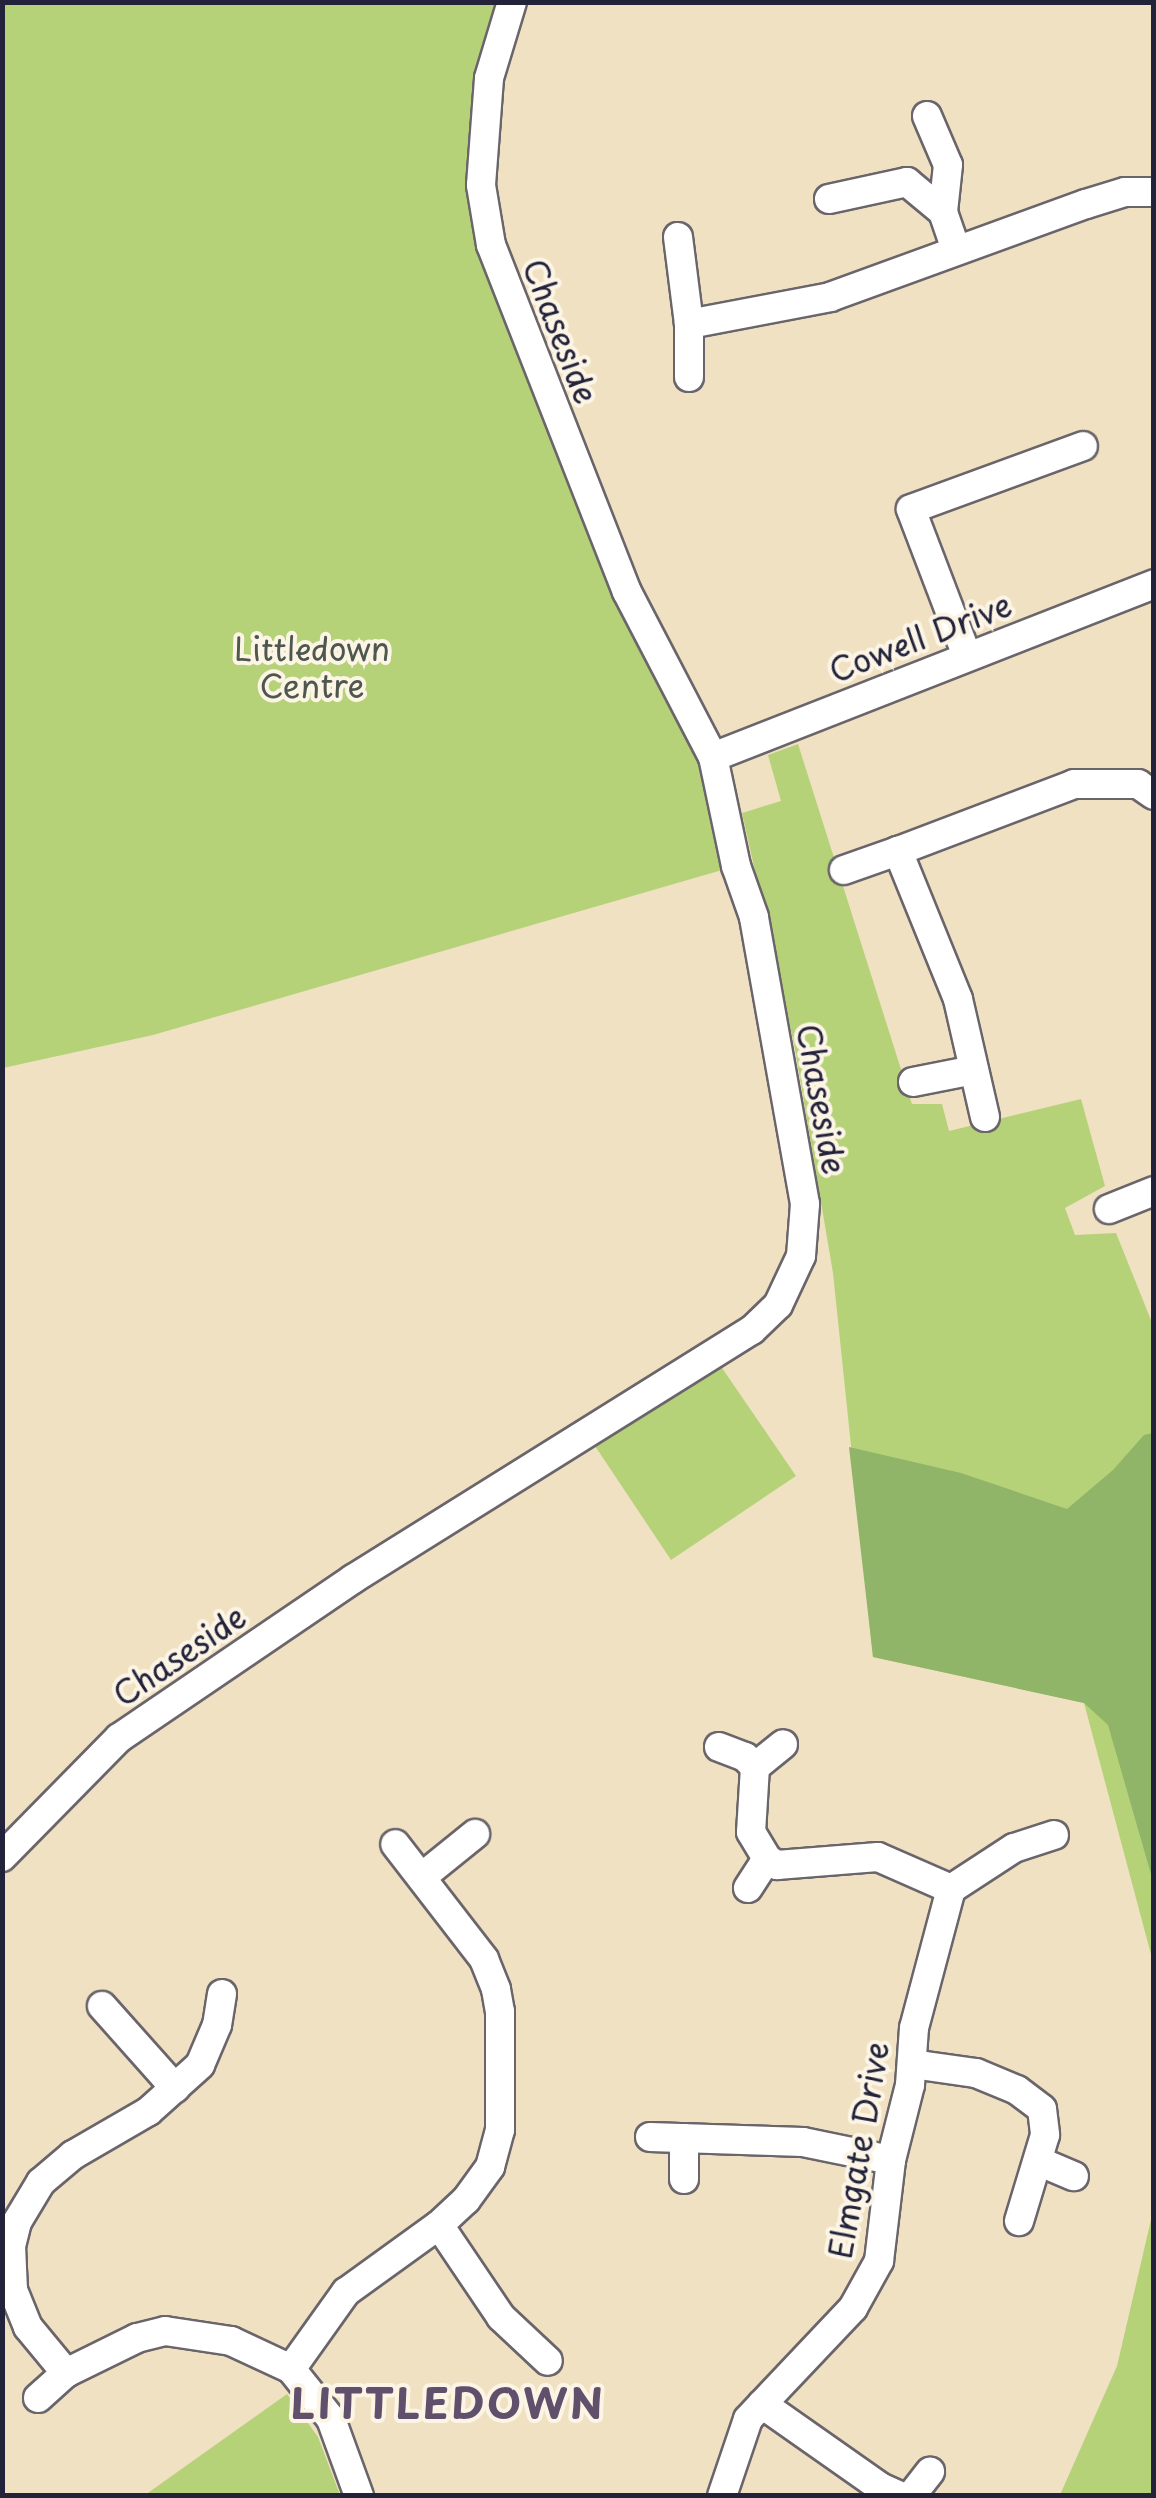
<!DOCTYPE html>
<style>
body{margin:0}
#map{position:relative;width:1156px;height:2498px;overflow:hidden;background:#f0e1c3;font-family:"Playpen Sans",sans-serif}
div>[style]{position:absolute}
.green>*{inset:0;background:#b5d278}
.forest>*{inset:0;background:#90b468}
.roads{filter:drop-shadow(2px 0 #6a656b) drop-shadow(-2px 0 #6a656b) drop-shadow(0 2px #6a656b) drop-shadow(0 -2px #6a656b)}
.minor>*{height:28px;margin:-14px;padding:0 14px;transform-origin:14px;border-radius:14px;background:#fff}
span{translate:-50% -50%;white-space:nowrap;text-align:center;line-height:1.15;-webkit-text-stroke:8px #fcf5e5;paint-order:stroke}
.street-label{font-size:32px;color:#22223b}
.park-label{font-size:32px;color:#4e574d}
.district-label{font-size:42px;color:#61506c;font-weight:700;letter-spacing:2.5px}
.frame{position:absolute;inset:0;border:5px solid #22223b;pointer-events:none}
</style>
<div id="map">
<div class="green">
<i style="clip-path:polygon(2px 3px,505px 3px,483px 258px,613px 591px,713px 757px,736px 866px,153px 1035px,3px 1068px)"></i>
<i style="clip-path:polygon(798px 744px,912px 1104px,942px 1104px,949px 1131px,1081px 1099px,1105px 1186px,1065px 1208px,1075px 1235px,1116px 1233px,1153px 1325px,1153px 1962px,1084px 1703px,873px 1657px,833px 1273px,795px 1049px,742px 813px,781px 801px,768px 755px)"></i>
<i style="clip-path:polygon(720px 1365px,796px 1476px,671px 1560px,595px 1446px)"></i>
<i style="clip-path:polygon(1153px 2211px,1153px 2495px,1060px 2495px,1117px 2366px)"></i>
<i style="clip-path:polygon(287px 2394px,318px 2437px,340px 2495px,145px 2495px)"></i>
</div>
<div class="forest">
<i style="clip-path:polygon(1153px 1433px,1154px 1433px,1153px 1881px,1108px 1725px,1084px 1703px,873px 1657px,849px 1447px,961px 1473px,1067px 1509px,1113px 1470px,1144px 1435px)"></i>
</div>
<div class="roads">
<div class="minor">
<i style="left:927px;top:116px;width:53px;rotate:66.8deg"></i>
<i style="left:948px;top:165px;width:47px;rotate:96.1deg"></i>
<i style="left:943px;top:212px;width:39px;rotate:71deg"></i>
<i style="left:829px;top:199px;width:80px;rotate:-12.3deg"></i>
<i style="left:907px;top:182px;width:47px;rotate:39.8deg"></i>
<i style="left:678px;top:237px;width:88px;rotate:82.8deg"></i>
<i style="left:689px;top:324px;width:53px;rotate:90deg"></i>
<i style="left:689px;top:324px;width:144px;rotate:-10.8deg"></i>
<i style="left:830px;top:297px;width:272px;rotate:-20deg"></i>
<i style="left:1086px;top:204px;width:41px;rotate:-17.1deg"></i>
<i style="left:1125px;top:192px;width:29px"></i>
<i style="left:967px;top:656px;width:157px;rotate:-110.9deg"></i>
<i style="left:911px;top:509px;width:183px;rotate:-20.1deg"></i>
<i style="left:713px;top:757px;width:474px;rotate:-21.4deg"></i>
<i style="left:844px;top:870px;width:57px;rotate:-19.4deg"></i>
<i style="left:913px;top:1082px;width:62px;rotate:-11.1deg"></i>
<i style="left:985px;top:1117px;width:121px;rotate:-102.9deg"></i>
<i style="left:958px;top:999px;width:160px;rotate:-112.1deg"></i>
<i style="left:898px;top:851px;width:188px;rotate:-20.8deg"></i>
<i style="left:1074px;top:784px;width:64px"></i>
<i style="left:1138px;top:784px;width:19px;rotate:35deg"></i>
<i style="left:1109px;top:1209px;width:48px;rotate:-21.8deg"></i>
<i style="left:719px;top:1747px;width:28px;rotate:21deg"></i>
<i style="left:745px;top:1757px;width:14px;rotate:45deg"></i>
<i style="left:755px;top:1767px;width:65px;rotate:93.5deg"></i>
<i style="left:751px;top:1832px;width:31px;rotate:59deg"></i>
<i style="left:767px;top:1859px;width:12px;rotate:31deg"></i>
<i style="left:777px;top:1865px;width:101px;rotate:-4.5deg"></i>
<i style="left:878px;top:1857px;width:80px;rotate:23.7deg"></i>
<i style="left:755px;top:1767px;width:36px;rotate:-39deg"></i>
<i style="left:2px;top:1857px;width:167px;rotate:-45.5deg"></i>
<i style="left:119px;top:1738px;width:283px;rotate:-34.2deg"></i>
<i style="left:353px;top:1579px;width:470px;rotate:-32deg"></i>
<i style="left:752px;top:1330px;width:36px;rotate:-44deg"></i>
<i style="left:778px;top:1305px;width:54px;rotate:-64.9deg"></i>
<i style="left:801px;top:1256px;width:52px;rotate:-85.6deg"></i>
<i style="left:805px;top:1204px;width:291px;rotate:-100.1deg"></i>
<i style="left:754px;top:917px;width:54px;rotate:-109.4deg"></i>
<i style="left:736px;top:866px;width:111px;rotate:-101.9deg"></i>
<i style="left:713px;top:757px;width:186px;rotate:-117.5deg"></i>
<i style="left:627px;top:592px;width:373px;rotate:-111.4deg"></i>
<i style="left:491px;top:245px;width:61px;rotate:-99.5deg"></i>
<i style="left:481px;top:185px;width:107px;rotate:-85.7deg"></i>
<i style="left:489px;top:78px;width:79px;rotate:-73.2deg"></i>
<i style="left:423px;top:1876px;width:67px;rotate:-38.9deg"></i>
<i style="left:748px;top:1888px;width:35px;rotate:-57deg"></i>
<i style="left:222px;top:1994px;width:31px;rotate:99deg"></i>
<i style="left:217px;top:2025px;width:43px;rotate:113deg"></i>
<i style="left:200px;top:2065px;width:69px;rotate:138deg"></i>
<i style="left:149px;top:2111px;width:88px;rotate:149.9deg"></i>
<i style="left:73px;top:2155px;width:42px;rotate:139.8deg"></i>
<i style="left:41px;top:2182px;width:47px;rotate:121deg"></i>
<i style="left:17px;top:2222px;width:25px;rotate:104deg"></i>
<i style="left:11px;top:2246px;width:44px;rotate:87.4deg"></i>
<i style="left:13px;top:2290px;width:40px;rotate:68deg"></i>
<i style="left:28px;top:2327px;width:60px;rotate:50.4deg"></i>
<i style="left:66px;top:2373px;width:79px;rotate:-26.2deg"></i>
<i style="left:137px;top:2338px;width:29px;rotate:-14deg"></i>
<i style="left:165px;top:2331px;width:67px;rotate:8.6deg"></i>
<i style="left:231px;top:2341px;width:66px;rotate:25deg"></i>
<i style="left:291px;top:2369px;width:64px;rotate:51.3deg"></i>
<i style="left:331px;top:2419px;width:82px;rotate:70deg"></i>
<i style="left:102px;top:2006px;width:110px;rotate:48.3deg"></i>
<i style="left:912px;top:2064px;width:65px;rotate:8deg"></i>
<i style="left:976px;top:2073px;width:44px;rotate:22.5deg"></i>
<i style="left:1017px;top:2090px;width:31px;rotate:37deg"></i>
<i style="left:1042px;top:2109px;width:26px;rotate:83deg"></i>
<i style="left:1045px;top:2135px;width:90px;rotate:106.8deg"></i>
<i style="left:650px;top:2137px;width:153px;rotate:1.9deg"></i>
<i style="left:803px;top:2142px;width:90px;rotate:11.6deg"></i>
<i style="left:684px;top:2138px;width:41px;rotate:90deg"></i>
<i style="left:1038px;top:2161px;width:39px;rotate:23deg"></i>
<i style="left:439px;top:2225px;width:111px;rotate:56deg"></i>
<i style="left:501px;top:2317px;width:64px;rotate:43.1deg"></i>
<i style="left:291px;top:2369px;width:95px;rotate:-54.5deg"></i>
<i style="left:346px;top:2292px;width:115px;rotate:-35.8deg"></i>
<i style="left:439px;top:2225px;width:37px;rotate:-43deg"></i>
<i style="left:466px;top:2200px;width:41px;rotate:-54deg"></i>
<i style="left:490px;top:2167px;width:38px;rotate:-75deg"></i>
<i style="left:500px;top:2130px;width:118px;rotate:-90deg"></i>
<i style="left:500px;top:2012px;width:23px;rotate:-100deg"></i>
<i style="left:496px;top:1989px;width:32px;rotate:-112deg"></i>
<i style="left:484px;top:1959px;width:145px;rotate:-127.7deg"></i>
<i style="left:38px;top:2398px;width:38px;rotate:-42deg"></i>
<i style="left:762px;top:2404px;width:144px;rotate:35.1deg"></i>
<i style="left:880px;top:2487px;width:22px;rotate:24deg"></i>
<i style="left:722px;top:2496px;width:81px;rotate:-71.3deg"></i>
<i style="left:748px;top:2419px;width:153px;rotate:-46.6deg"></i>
<i style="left:853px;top:2308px;width:54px;rotate:-61deg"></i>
<i style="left:879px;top:2261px;width:102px;rotate:-83.2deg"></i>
<i style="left:891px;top:2160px;width:77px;rotate:-75.8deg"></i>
<i style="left:910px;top:2085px;width:57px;rotate:-86deg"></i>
<i style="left:914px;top:2028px;width:144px;rotate:-75.1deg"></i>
<i style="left:951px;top:1889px;width:75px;rotate:-33.1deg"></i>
<i style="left:1014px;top:1848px;width:42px;rotate:-18deg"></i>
<i style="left:911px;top:2496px;width:31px;rotate:-52deg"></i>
</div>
</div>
<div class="street-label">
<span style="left:561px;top:331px;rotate:69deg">Chaseside</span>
<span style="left:920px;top:637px;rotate:-21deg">Cowell Drive</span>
<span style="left:822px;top:1099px;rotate:80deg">Chaseside</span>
<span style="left:179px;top:1655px;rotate:-34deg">Chaseside</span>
<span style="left:858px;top:2150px;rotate:-80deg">Elmgate Drive</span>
</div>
<div class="park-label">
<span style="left:312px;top:667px">Littledown<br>Centre</span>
</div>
<div class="district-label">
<span style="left:448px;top:2402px">LITTLEDOWN</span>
</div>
<div class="frame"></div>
</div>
